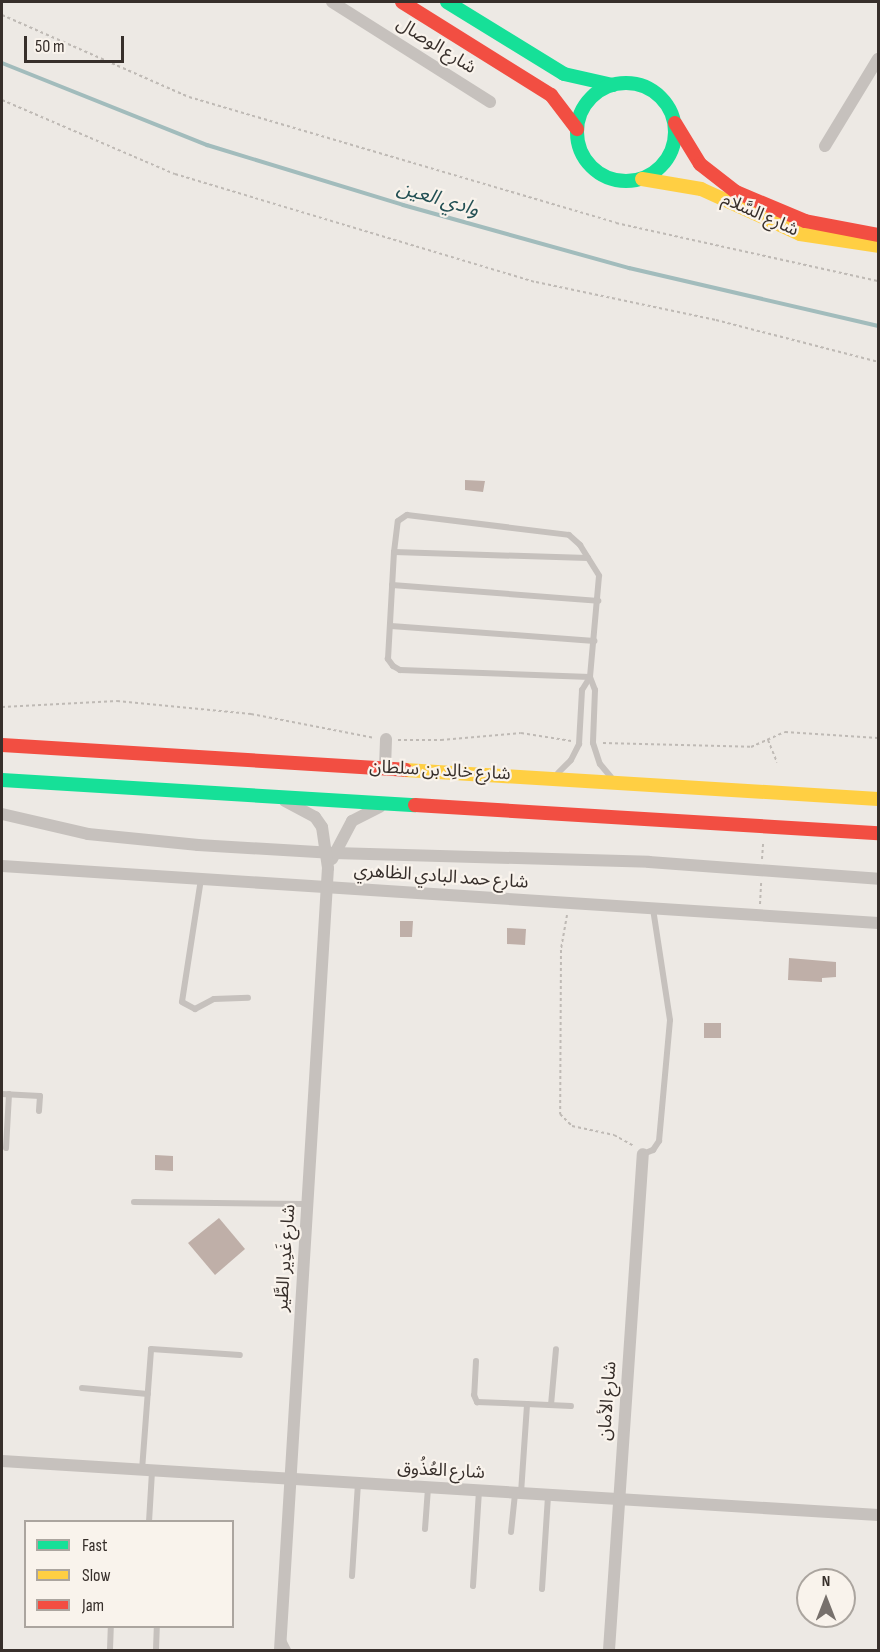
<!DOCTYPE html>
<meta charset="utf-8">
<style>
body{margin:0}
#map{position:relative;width:880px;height:1652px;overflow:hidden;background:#ede9e4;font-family:"Sofia Sans Condensed","Noto Sans Arabic",sans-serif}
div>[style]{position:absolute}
.stream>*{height:4px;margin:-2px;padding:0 2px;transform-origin:2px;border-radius:2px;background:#a2bcbc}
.building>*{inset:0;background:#bfafa8}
.path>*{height:2px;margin-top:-1px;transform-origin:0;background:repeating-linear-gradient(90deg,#bfbab5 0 3px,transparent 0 6px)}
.lane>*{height:6px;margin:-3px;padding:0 3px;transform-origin:3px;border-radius:3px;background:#c6c1bd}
.street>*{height:12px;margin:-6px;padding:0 6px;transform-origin:6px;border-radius:6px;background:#c6c1bd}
.fast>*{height:14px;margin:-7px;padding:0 7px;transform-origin:7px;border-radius:7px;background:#16e098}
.fast>.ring{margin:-7px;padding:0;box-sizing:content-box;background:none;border:14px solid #16e098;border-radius:50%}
.slow>*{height:14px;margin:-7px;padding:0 7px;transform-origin:7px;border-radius:7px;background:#ffcf43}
.jam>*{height:14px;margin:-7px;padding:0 7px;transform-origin:7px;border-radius:7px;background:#f24e42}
span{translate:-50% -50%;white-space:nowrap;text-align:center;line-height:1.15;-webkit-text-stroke:4.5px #f9f3ec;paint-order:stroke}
.street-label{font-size:18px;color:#372f2b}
.water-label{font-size:20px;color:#245155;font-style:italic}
.frame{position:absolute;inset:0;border:3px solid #372f2b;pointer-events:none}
.legend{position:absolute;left:24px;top:1520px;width:210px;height:108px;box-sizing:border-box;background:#f9f3ec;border:2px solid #aba59f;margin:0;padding:8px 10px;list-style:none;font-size:18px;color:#372f2b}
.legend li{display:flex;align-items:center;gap:12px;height:30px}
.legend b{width:30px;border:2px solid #aba59f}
.north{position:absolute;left:796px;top:1568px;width:60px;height:60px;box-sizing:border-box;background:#f9f3ec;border:2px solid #aba59f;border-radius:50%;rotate:0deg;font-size:16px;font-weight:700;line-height:24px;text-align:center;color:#372f2b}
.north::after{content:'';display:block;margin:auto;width:21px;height:27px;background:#77706c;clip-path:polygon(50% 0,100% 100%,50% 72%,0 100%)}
.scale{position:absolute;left:24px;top:36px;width:100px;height:27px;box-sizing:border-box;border:3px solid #372f2b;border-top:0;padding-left:8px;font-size:18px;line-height:21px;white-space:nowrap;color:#372f2b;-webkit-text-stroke:4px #f9f3ec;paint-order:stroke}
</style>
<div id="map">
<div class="stream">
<i style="left:2px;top:63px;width:221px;rotate:21.8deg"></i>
<i style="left:207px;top:145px;width:205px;rotate:17deg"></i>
<i style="left:403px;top:205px;width:235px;rotate:15.6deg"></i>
<i style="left:629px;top:268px;width:256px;rotate:13.1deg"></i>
</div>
<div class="building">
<i style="clip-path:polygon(465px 480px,485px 481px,483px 492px,465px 490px)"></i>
<i style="clip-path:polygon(400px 921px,413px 921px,412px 937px,400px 937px)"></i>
<i style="clip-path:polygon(507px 928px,526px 929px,525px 945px,507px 944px)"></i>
<i style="clip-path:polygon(789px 958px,836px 962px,836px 977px,822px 978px,822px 982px,788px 980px)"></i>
<i style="clip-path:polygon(704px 1023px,721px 1023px,721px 1038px,704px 1038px)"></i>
<i style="clip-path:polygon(155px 1155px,173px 1156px,173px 1171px,155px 1170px)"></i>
<i style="clip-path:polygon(219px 1218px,245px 1249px,215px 1275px,188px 1243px)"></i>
</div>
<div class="path">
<i style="left:2px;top:15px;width:204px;rotate:23.7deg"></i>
<i style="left:189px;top:97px;width:445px;rotate:16.4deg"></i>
<i style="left:616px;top:223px;width:268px;rotate:12.5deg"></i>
<i style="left:2px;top:100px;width:188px;rotate:23.2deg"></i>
<i style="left:175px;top:174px;width:377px;rotate:16.7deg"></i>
<i style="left:536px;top:282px;width:184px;rotate:11.9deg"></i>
<i style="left:716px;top:320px;width:167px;rotate:14.5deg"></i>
<i style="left:2px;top:707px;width:115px;rotate:-3deg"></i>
<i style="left:117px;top:701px;width:135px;rotate:5.5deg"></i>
<i style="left:251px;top:714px;width:126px;rotate:11deg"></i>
<i style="left:398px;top:740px;width:43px"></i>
<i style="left:441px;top:740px;width:80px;rotate:-5deg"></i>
<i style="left:521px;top:733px;width:51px;rotate:9.1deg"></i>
<i style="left:768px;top:740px;width:24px;rotate:68deg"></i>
<i style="left:603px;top:743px;width:148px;rotate:1.5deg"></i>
<i style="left:751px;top:747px;width:37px;rotate:-24deg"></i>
<i style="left:785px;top:732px;width:93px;rotate:3.7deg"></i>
<i style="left:762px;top:859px;width:16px;rotate:-86deg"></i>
<i style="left:760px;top:904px;width:22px;rotate:-87deg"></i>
<i style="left:567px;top:915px;width:36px;rotate:100deg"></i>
<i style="left:561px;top:950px;width:164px;rotate:90.3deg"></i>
<i style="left:560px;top:1114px;width:17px;rotate:45deg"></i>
<i style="left:572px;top:1126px;width:43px;rotate:12.1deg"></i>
<i style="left:614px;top:1135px;width:23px;rotate:29deg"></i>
</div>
<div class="lane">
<i style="left:407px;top:515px;width:163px;rotate:7deg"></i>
<i style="left:569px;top:535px;width:15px;rotate:42deg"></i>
<i style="left:580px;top:545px;width:36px;rotate:58deg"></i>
<i style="left:599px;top:576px;width:101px;rotate:95.1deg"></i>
<i style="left:590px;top:677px;width:190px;rotate:-177.9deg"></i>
<i style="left:400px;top:670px;width:8px;rotate:-150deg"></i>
<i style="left:393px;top:666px;width:9px;rotate:-126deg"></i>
<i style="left:388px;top:659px;width:107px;rotate:-86.8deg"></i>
<i style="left:394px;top:552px;width:31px;rotate:-83deg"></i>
<i style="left:398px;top:521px;width:11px;rotate:-34deg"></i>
<i style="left:394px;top:552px;width:194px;rotate:1.8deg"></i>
<i style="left:392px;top:585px;width:207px;rotate:4.4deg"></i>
<i style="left:391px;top:626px;width:204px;rotate:4.2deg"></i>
<i style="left:558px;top:773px;width:18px;rotate:-45deg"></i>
<i style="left:571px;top:760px;width:18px;rotate:-63deg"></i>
<i style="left:579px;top:744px;width:54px;rotate:-86.8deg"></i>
<i style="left:582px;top:690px;width:15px;rotate:-58deg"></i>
<i style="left:590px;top:677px;width:14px;rotate:69deg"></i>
<i style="left:595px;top:690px;width:53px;rotate:92.2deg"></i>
<i style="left:593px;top:743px;width:22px;rotate:72deg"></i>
<i style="left:600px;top:764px;width:17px;rotate:50deg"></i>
<i style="left:201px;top:879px;width:124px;rotate:98.8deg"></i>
<i style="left:182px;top:1002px;width:15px;rotate:28deg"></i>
<i style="left:195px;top:1009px;width:21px;rotate:-28deg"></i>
<i style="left:214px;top:999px;width:34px;rotate:-2deg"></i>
<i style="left:2px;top:1094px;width:38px;rotate:3deg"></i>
<i style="left:40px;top:1096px;width:15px;rotate:94deg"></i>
<i style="left:6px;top:1148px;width:54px;rotate:-86.8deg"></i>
<i style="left:643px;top:1154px;width:11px;rotate:-22deg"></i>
<i style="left:653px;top:1150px;width:11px;rotate:-56deg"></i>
<i style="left:659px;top:1141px;width:121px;rotate:-84.8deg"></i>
<i style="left:670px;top:1020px;width:112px;rotate:-98.7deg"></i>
<i style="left:134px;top:1202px;width:173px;rotate:0.7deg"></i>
<i style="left:476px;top:1361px;width:34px;rotate:93deg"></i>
<i style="left:474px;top:1395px;width:8px;rotate:67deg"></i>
<i style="left:477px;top:1402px;width:50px;rotate:2.3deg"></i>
<i style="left:82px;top:1388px;width:66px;rotate:5.2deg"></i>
<i style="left:551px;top:1405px;width:56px;rotate:-84.9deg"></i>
<i style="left:142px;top:1470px;width:121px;rotate:-85.7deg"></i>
<i style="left:151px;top:1349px;width:89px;rotate:3.9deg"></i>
<i style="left:521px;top:1493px;width:89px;rotate:-86.1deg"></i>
<i style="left:527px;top:1404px;width:44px;rotate:2.6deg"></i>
<i style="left:149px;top:1522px;width:51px;rotate:-86.6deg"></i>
<i style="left:425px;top:1529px;width:41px;rotate:-85.8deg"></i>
<i style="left:511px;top:1532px;width:39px;rotate:-84deg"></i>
<i style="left:352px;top:1576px;width:92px;rotate:-86.3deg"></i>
<i style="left:473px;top:1586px;width:95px;rotate:-86.4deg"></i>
<i style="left:542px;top:1589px;width:94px;rotate:-86.3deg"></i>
<i style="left:283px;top:1640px;width:11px;rotate:63deg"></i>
<i style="left:110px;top:1650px;width:24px;rotate:-88deg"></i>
<i style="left:156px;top:1650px;width:24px;rotate:-88deg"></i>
</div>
<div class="street">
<i style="left:332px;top:2px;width:187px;rotate:32.3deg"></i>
<i style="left:825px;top:146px;width:102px;rotate:-58.7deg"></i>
<i style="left:385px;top:768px;width:29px;rotate:-88deg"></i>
<i style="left:2px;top:814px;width:88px;rotate:13.1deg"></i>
<i style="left:88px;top:834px;width:111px;rotate:5.7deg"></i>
<i style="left:198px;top:845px;width:136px;rotate:3.4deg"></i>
<i style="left:334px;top:853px;width:315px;rotate:1.6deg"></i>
<i style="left:649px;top:862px;width:230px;rotate:4.2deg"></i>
<i style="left:332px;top:859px;width:43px;rotate:-62.2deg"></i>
<i style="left:352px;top:821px;width:31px;rotate:-27deg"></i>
<i style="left:2px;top:866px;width:878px;rotate:3.72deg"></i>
<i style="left:2px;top:1461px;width:878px;rotate:3.53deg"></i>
<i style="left:280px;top:1650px;width:783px;rotate:-86.49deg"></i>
<i style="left:328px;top:868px;width:41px;rotate:-98.3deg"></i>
<i style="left:322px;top:827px;width:12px;rotate:-125deg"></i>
<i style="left:315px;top:817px;width:34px;rotate:-152deg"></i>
<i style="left:609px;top:1650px;width:497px;rotate:-86.1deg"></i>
</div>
<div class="fast">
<i style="left:447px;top:2px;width:137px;rotate:31.6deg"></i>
<i style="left:564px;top:74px;width:50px;rotate:12.7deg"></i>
<i class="ring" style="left:577px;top:83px;width:84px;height:84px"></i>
<i style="left:2px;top:780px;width:414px;rotate:3.5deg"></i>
</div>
<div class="slow">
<i style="left:642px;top:179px;width:60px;rotate:9.6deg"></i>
<i style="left:701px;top:189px;width:109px;rotate:24.4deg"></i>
<i style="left:800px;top:234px;width:79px;rotate:8.7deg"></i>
<i style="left:405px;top:770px;width:474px;rotate:3.5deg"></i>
</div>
<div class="jam">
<i style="left:402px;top:2px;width:176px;rotate:32deg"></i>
<i style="left:551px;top:95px;width:43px;rotate:52.6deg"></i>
<i style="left:675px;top:123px;width:48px;rotate:58.6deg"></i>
<i style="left:700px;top:164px;width:46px;rotate:37.9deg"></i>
<i style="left:736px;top:192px;width:75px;rotate:22.8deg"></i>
<i style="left:805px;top:221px;width:74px;rotate:10.9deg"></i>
<i style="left:2px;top:745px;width:404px;rotate:3.5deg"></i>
<i style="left:415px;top:805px;width:464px;rotate:3.5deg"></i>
</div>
<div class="street-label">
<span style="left:436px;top:46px;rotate:32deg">شارع الوصال</span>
<span style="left:760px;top:215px;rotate:24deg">شارع السَّلام</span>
<span style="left:440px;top:771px;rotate:3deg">شارع خالِد بن سلطان</span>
<span style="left:441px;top:877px;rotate:4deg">شارع حمد البادي الظاهري</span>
<span style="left:286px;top:1258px;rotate:-86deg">شارع غَدِير الطَّير</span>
<span style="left:608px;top:1401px;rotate:-86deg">شارع الأمان</span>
<span style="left:441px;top:1471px;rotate:3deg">شارع العُذُوق</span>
</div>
<div class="water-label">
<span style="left:438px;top:199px;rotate:16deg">وادي العين</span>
</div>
<div class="frame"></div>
<ul class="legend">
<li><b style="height:8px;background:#16e098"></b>Fast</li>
<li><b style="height:8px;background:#ffcf43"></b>Slow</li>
<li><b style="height:8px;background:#f24e42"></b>Jam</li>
</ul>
<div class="north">N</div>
<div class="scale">50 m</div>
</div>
